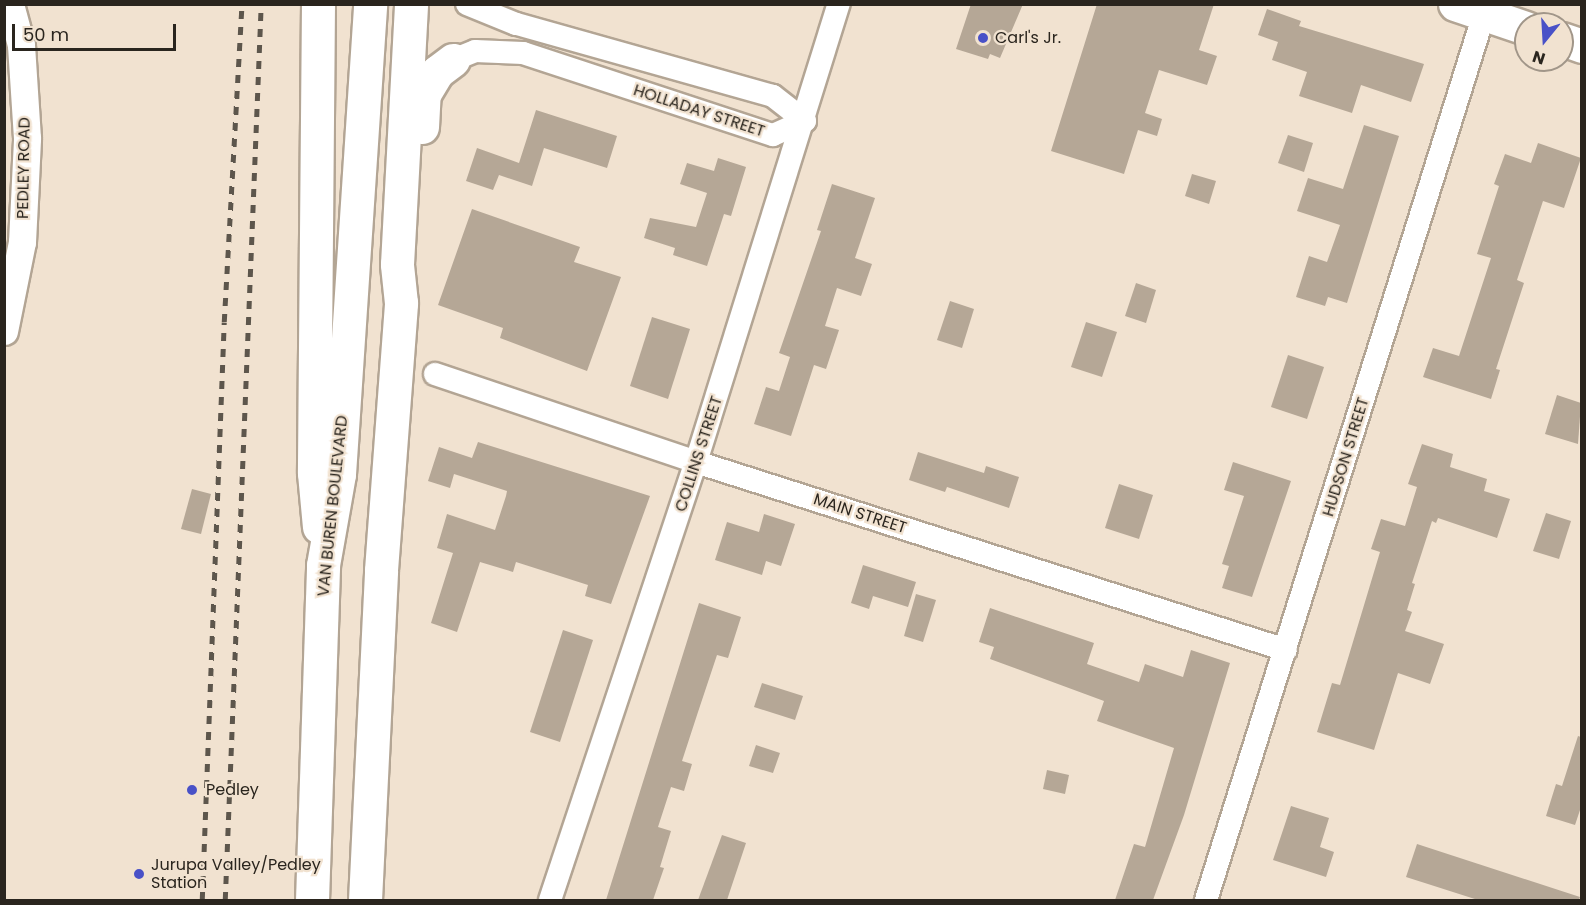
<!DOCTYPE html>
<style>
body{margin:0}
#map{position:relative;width:1586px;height:905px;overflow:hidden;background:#f1e2d0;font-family:Poppins,sans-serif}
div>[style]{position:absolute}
.building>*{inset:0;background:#b5a796}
.roads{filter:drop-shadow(2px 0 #b3a594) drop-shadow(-2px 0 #b3a594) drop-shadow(0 2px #b3a594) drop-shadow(0 -2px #b3a594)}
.minor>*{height:22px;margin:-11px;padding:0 11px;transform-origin:11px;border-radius:11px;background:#fff}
.tertiary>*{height:27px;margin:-13.5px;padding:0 13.5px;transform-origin:13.5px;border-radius:13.5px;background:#fff}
.primary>*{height:33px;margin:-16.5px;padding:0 16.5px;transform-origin:16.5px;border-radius:16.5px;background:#fff}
.rail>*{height:4.5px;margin-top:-2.25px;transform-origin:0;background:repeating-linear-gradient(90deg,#5d564c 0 8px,transparent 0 16px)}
.dots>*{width:16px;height:16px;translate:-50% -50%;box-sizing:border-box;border:3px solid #f1e2d0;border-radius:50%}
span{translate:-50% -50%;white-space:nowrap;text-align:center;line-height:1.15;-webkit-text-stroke:4.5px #f1e2d0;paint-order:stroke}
.poi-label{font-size:16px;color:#2a251e}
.left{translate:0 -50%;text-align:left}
.street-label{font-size:16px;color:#2a251e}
.frame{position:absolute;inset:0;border:6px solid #2a251e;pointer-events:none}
.north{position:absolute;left:1514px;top:12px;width:60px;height:60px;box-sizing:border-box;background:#f1e2d0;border:2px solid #a19689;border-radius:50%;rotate:198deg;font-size:16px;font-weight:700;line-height:24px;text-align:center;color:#2a251e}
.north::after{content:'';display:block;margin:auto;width:21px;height:27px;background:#4951c7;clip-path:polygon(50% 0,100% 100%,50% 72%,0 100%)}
.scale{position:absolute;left:12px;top:24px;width:164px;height:27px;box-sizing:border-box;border:3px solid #2a251e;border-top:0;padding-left:8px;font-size:18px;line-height:21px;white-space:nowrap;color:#2a251e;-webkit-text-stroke:4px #f1e2d0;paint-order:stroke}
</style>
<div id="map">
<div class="building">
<i style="clip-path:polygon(971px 4px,1023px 4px,1000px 58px,990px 54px,988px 59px,956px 49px)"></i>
<i style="clip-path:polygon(1097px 4px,1214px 4px,1199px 50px,1217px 56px,1207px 85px,1159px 70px,1145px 113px,1162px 119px,1157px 136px,1138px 130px,1124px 174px,1051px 151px)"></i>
<i style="clip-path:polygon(1267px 9px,1301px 21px,1299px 26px,1424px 64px,1411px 102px,1361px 85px,1352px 113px,1299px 96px,1307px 72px,1272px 60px,1278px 42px,1258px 35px)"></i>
<i style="clip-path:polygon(536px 110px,617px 136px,607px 168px,544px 148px,532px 186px,499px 175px,493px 190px,466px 181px,477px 148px,519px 163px)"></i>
<i style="clip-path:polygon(1364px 125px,1399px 136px,1347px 303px,1328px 297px,1325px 306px,1296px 297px,1309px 256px,1327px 262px,1340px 225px,1297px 211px,1308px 178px,1343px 189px)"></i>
<i style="clip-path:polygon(1288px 135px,1313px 143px,1304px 172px,1278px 163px)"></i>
<i style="clip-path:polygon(1538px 143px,1581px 158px,1564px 208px,1543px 201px,1517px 280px,1524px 283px,1496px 369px,1500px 370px,1491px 399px,1423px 377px,1433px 348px,1459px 356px,1491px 258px,1477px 254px,1499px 186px,1494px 184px,1505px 154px,1531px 163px)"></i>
<i style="clip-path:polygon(718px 158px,746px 167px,731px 216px,724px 214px,707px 266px,673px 255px,675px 248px,644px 238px,650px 218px,696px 227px,707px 193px,680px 184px,687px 163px,714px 171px)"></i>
<i style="clip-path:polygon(1192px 174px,1216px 181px,1209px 204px,1185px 196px)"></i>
<i style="clip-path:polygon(832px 184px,875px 198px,855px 258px,872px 264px,861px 296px,837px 288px,825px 326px,839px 330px,826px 369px,814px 365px,791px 436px,754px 424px,766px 387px,779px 391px,790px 357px,779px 353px,821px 231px,817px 230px)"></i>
<i style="clip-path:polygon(472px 209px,580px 247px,574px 262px,621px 277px,587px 371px,500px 338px,503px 328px,438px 305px)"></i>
<i style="clip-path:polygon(1136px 283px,1156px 290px,1146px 323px,1125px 316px)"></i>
<i style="clip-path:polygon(950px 301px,974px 309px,962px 348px,937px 340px)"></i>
<i style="clip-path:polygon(652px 317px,690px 329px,668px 399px,630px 386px)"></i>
<i style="clip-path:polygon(1086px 322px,1117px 332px,1102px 377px,1071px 367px)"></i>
<i style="clip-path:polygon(1288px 355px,1324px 367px,1307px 419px,1271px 407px)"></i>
<i style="clip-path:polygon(1557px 395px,1581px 403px,1578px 444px,1545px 434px)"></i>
<i style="clip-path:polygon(478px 442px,650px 496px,611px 604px,585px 596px,588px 585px,516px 562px,513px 572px,480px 562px,457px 632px,431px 623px,453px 553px,437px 548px,447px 514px,495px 530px,506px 496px,507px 491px,454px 474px,450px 488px,428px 481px,439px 447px,472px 458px)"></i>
<i style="clip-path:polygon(1422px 444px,1453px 454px,1450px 467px,1487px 479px,1484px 491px,1510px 499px,1497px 538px,1438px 518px,1436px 523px,1432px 521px,1412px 583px,1415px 584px,1407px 610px,1412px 612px,1405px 631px,1444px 644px,1430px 684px,1398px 673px,1374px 750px,1317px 732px,1332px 683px,1340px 685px,1380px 552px,1371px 549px,1381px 519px,1405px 526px,1417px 487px,1408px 484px)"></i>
<i style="clip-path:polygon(918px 452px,984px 473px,986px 466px,1019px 477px,1009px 508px,947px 487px,945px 492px,909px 480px)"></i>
<i style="clip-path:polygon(1233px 462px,1291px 481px,1252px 597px,1222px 588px,1229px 566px,1222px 564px,1244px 496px,1224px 490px)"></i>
<i style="clip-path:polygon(1119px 484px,1153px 495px,1139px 539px,1105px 528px)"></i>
<i style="clip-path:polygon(192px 489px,211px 494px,201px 534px,181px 529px)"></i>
<i style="clip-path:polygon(1546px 513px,1571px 521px,1559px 559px,1533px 551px)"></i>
<i style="clip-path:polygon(764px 514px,795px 524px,781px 566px,766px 561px,762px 575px,715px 560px,727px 522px,759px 532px)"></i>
<i style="clip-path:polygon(863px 565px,916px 582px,908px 607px,873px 596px,869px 609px,851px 603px)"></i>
<i style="clip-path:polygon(916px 594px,936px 600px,923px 642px,904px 636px)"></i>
<i style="clip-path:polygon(699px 603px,741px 617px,728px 658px,717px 655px,698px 712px,682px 761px,692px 764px,684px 791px,671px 787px,658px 827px,671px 831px,660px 867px,664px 868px,653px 900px,606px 900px)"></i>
<i style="clip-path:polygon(990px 608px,1094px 643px,1087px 664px,1139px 682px,1145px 664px,1183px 677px,1191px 650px,1230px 663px,1184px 815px,1153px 900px,1115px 900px,1134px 844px,1145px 847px,1174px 748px,1097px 721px,1104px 701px,990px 659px,994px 647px,979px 642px)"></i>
<i style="clip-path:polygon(563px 630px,593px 640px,560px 742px,530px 732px)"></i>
<i style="clip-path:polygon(762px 683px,803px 696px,795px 720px,754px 707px)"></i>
<i style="clip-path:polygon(1578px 736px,1581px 737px,1581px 807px,1575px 825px,1546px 816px,1556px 784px,1562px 786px)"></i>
<i style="clip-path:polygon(756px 745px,780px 753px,773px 773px,749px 766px)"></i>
<i style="clip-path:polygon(1047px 770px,1069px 775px,1065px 794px,1043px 789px)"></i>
<i style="clip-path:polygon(1291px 806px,1329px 818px,1320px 847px,1334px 852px,1326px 877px,1273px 860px)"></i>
<i style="clip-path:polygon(722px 835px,746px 843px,727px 900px,698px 900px)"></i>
<i style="clip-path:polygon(1417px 844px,1580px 897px,1579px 900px,1478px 900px,1406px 877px)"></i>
</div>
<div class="roads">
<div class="minor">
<i style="left:453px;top:60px;width:24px;rotate:-22deg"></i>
<i style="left:475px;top:51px;width:48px;rotate:2.4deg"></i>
<i style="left:523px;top:53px;width:263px;rotate:18.2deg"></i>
<i style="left:773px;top:135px;width:35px;rotate:-24deg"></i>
<i style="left:805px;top:121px;width:41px;rotate:-142deg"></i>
<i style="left:773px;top:96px;width:267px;rotate:-164.3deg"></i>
<i style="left:516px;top:24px;width:53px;rotate:-157.8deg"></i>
<i style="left:435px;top:374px;width:275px;rotate:18.6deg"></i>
<i style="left:696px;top:462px;width:619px;rotate:17.67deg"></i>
<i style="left:550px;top:900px;width:462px;rotate:-71.6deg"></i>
<i style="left:696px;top:462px;width:480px;rotate:-72.7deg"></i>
<i style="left:1206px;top:900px;width:929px;rotate:-72.58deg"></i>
</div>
<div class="tertiary">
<i style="left:4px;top:331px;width:91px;rotate:-78.6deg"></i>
<i style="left:22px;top:242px;width:104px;rotate:-87.2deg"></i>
<i style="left:27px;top:138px;width:93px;rotate:-93.7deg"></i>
<i style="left:21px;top:45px;width:42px;rotate:-105deg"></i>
</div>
<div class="primary">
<i style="left:318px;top:4px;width:469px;rotate:90.5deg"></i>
<i style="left:314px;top:473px;width:54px;rotate:84.7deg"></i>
<i style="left:1455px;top:4px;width:75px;rotate:18.7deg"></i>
<i style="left:1562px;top:39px;width:21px;rotate:19deg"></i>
<i style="left:422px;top:127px;width:33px;rotate:-87deg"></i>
<i style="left:424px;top:94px;width:26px;rotate:-59deg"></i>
<i style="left:437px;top:72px;width:20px;rotate:-37deg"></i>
<i style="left:312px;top:900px;width:335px;rotate:-88.1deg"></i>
<i style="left:323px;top:565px;width:92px;rotate:-80deg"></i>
<i style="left:339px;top:474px;width:471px;rotate:-86.2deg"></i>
<i style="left:365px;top:900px;width:330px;rotate:-87.2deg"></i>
<i style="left:381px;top:570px;width:268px;rotate:-85.7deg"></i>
<i style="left:401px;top:303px;width:39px;rotate:-96deg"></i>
<i style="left:397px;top:264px;width:260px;rotate:-86.9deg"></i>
</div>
</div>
<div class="rail">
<i style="left:202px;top:900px;width:578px;rotate:-87.82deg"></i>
<i style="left:224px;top:322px;width:319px;rotate:-86.8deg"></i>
<i style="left:225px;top:900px;width:897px;rotate:-87.7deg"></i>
</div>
<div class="dots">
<i style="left:983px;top:38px;background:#4951c7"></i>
<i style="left:192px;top:790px;background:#4951c7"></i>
<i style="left:139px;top:874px;background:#4951c7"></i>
</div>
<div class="poi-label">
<span class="left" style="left:995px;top:38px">Carl's Jr.</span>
<span class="left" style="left:206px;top:790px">Pedley</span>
<span class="left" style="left:151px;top:874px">Jurupa Valley/Pedley<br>Station</span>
</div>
<div class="street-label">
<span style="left:699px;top:111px;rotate:18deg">HOLLADAY STREET</span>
<span style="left:24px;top:168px;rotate:-89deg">PEDLEY ROAD</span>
<span style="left:699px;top:454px;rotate:-72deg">COLLINS STREET</span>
<span style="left:1346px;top:457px;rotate:-73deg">HUDSON STREET</span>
<span style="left:333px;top:506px;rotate:-84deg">VAN BUREN BOULEVARD</span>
<span style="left:860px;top:514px;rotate:18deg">MAIN STREET</span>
</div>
<div class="frame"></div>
<div class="north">N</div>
<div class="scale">50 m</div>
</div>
